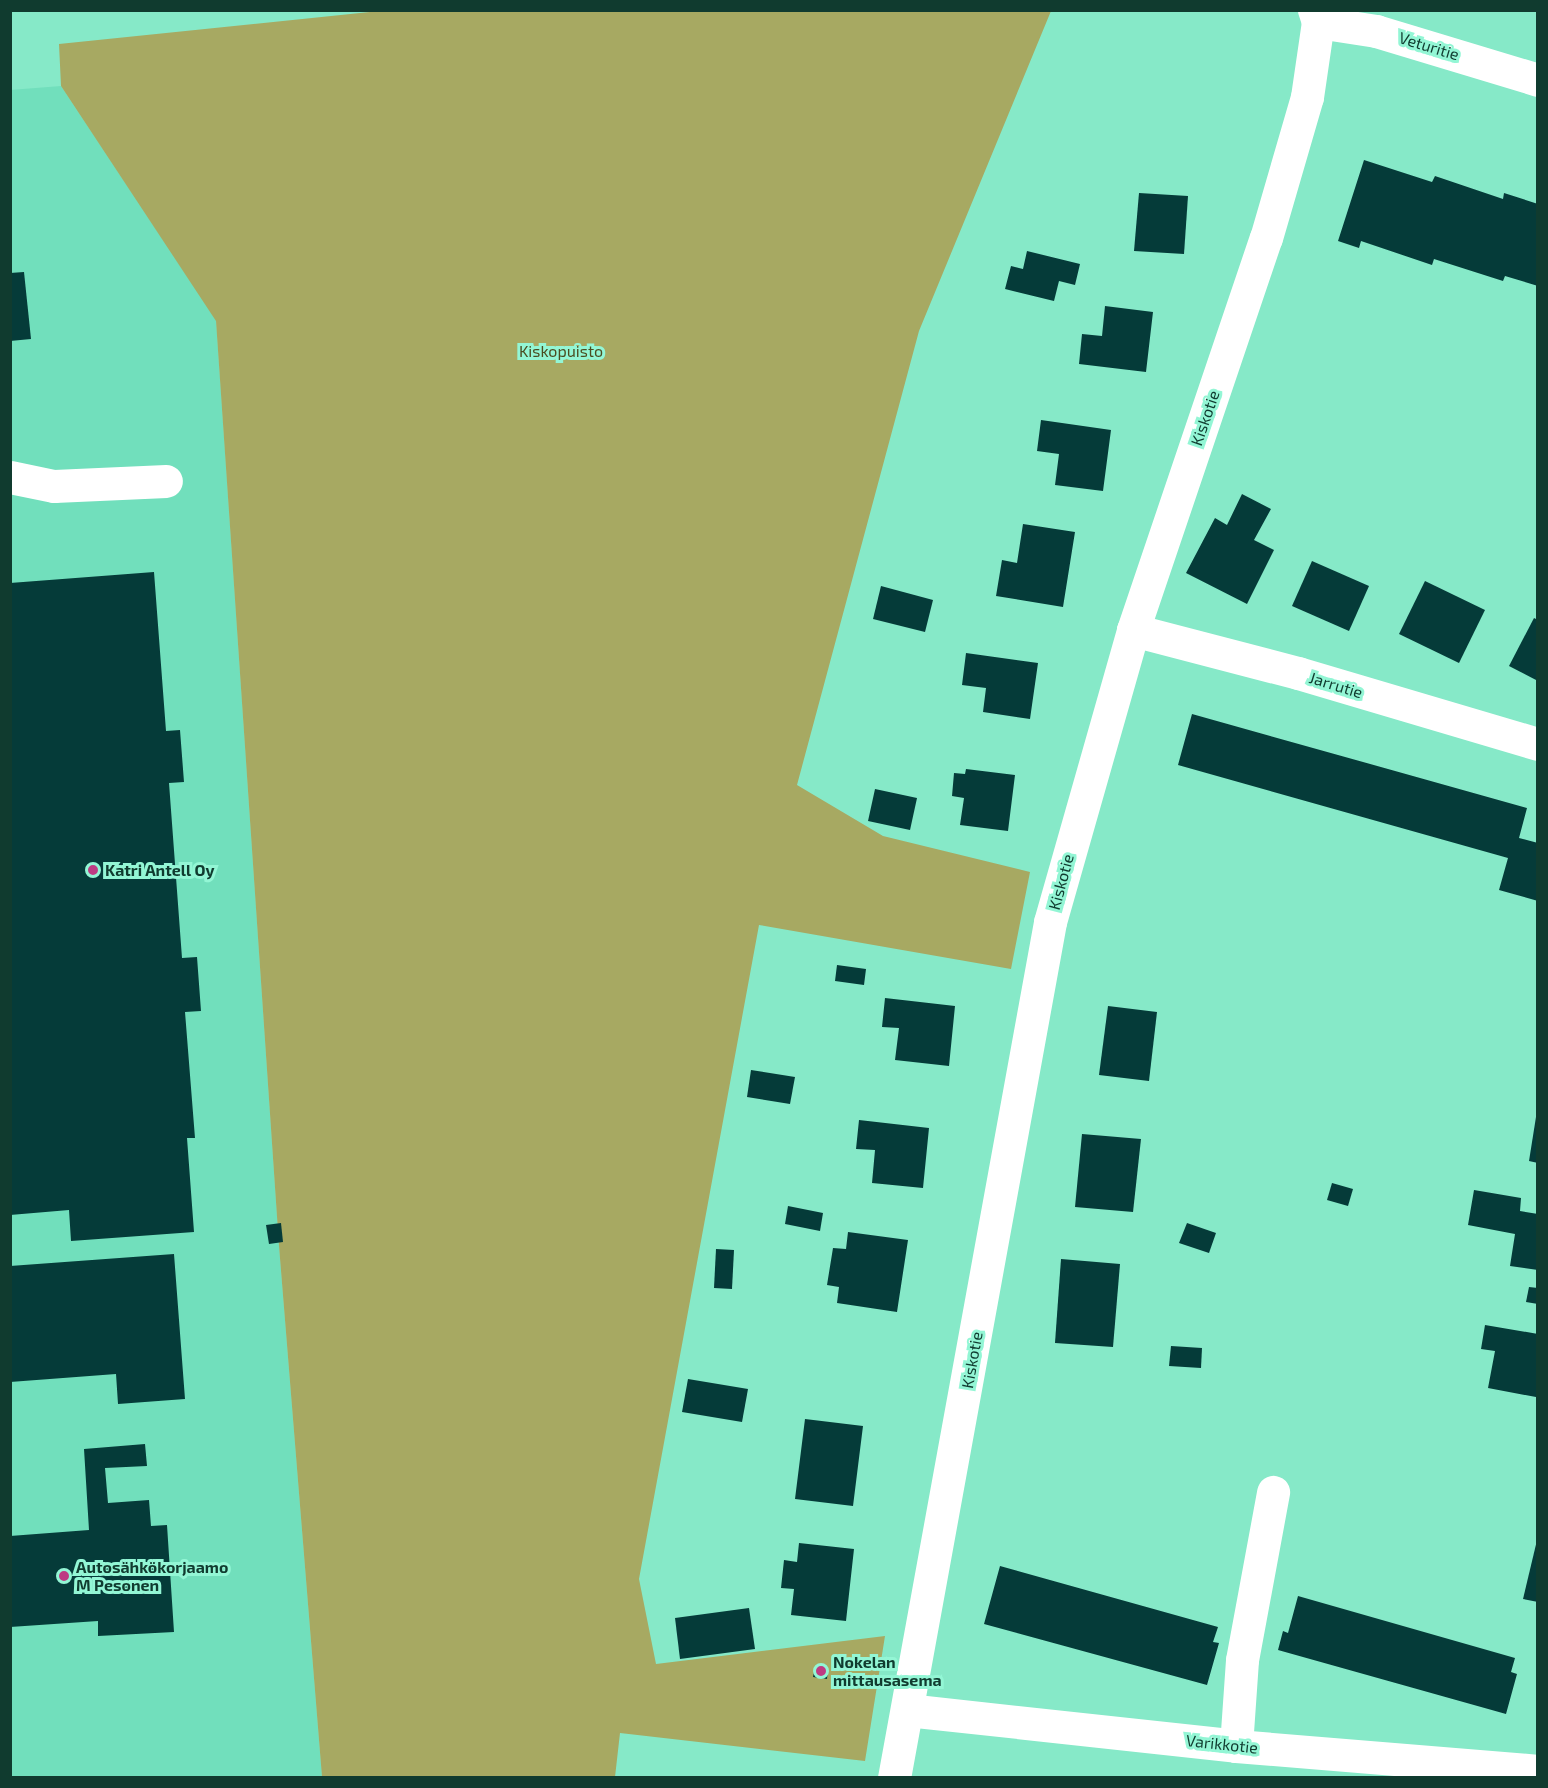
<!DOCTYPE html>
<meta charset="utf-8">
<style>
body{margin:0}
#map{position:relative;width:1548px;height:1788px;overflow:hidden;background:#86e9c8;font-family:"Exo 2",sans-serif}
div>[style]{position:absolute}
.built>*{inset:0;background:#71dfbc}
.green>*{inset:0;background:#a7a962}
.building>*{inset:0;background:#053b39}
.minor>*{height:33px;margin:-16.5px;padding:0 16.5px;transform-origin:16.5px;border-radius:16.5px;background:#fff}
.dots>*{width:16px;height:16px;translate:-50% -50%;box-sizing:border-box;border:3px solid #93f6d5;border-radius:50%}
span{translate:-50% -50%;white-space:nowrap;text-align:center;line-height:1.15;-webkit-text-stroke:6px #93f6d5;paint-order:stroke}
.street-label{font-size:16px;color:#103b2f}
.park-label{font-size:16px;color:#4b4c20}
.poi-label{font-size:16px;color:#103b2f;font-weight:700}
.left{translate:0 -50%;text-align:left}
.frame{position:absolute;inset:0;border:12px solid #103b2f;pointer-events:none}
</style>
<div id="map">
<div class="built">
<i style="clip-path:polygon(61px 86px,216px 320px,279px 1246px,322px 1777px,11px 1778px,10px 90px)"></i>
</div>
<div class="green">
<i style="clip-path:polygon(389px 10px,1051px 11px,919px 331px,797px 785px,883px 836px,1030px 872px,1011px 969px,759px 925px,639px 1579px,656px 1664px,885px 1636px,865px 1761px,620px 1733px,615px 1777px,322px 1777px,279px 1246px,216px 321px,61px 86px,59px 44px)"></i>
</div>
<div class="building">
<i style="clip-path:polygon(1364px 160px,1432px 182px,1435px 176px,1503px 199px,1504px 193px,1538px 204px,1538px 286px,1505px 276px,1503px 281px,1434px 259px,1432px 265px,1361px 241px,1359px 248px,1338px 241px)"></i>
<i style="clip-path:polygon(1139px 193px,1188px 196px,1184px 254px,1134px 251px)"></i>
<i style="clip-path:polygon(1027px 251px,1080px 264px,1075px 285px,1059px 281px,1054px 301px,1005px 289px,1011px 266px,1023px 269px)"></i>
<i style="clip-path:polygon(24px 272px,31px 339px,10px 341px,10px 273px)"></i>
<i style="clip-path:polygon(1105px 306px,1153px 312px,1146px 372px,1079px 364px,1082px 334px,1102px 336px)"></i>
<i style="clip-path:polygon(1041px 420px,1111px 430px,1103px 491px,1055px 485px,1059px 454px,1037px 451px)"></i>
<i style="clip-path:polygon(1242px 494px,1271px 509px,1254px 540px,1274px 550px,1247px 604px,1186px 573px,1215px 518px,1227px 525px)"></i>
<i style="clip-path:polygon(1023px 524px,1075px 532px,1063px 607px,996px 596px,1002px 560px,1017px 563px)"></i>
<i style="clip-path:polygon(1312px 561px,1369px 586px,1349px 631px,1292px 606px)"></i>
<i style="clip-path:polygon(154px 572px,166px 731px,180px 730px,184px 782px,169px 783px,182px 958px,197px 957px,201px 1011px,185px 1012px,195px 1138px,187px 1138px,194px 1232px,71px 1241px,69px 1210px,10px 1215px,10px 583px)"></i>
<i style="clip-path:polygon(1425px 581px,1485px 610px,1459px 663px,1399px 634px)"></i>
<i style="clip-path:polygon(881px 586px,933px 600px,925px 632px,873px 619px)"></i>
<i style="clip-path:polygon(1534px 618px,1538px 620px,1538px 681px,1509px 666px)"></i>
<i style="clip-path:polygon(966px 653px,1038px 663px,1030px 719px,983px 712px,986px 688px,962px 685px)"></i>
<i style="clip-path:polygon(1192px 714px,1527px 808px,1519px 838px,1538px 843px,1538px 901px,1499px 890px,1508px 858px,1178px 765px)"></i>
<i style="clip-path:polygon(966px 769px,1015px 775px,1008px 831px,960px 825px,964px 798px,952px 796px,954px 773px,965px 774px)"></i>
<i style="clip-path:polygon(875px 789px,917px 798px,910px 830px,868px 821px)"></i>
<i style="clip-path:polygon(837px 965px,866px 969px,864px 985px,835px 981px)"></i>
<i style="clip-path:polygon(885px 998px,955px 1006px,949px 1066px,895px 1060px,899px 1028px,882px 1027px)"></i>
<i style="clip-path:polygon(1108px 1006px,1157px 1012px,1149px 1081px,1099px 1075px)"></i>
<i style="clip-path:polygon(751px 1070px,795px 1077px,790px 1104px,747px 1097px)"></i>
<i style="clip-path:polygon(1536px 1117px,1538px 1117px,1538px 1163px,1529px 1161px)"></i>
<i style="clip-path:polygon(859px 1120px,929px 1128px,923px 1188px,872px 1183px,875px 1150px,856px 1149px)"></i>
<i style="clip-path:polygon(1082px 1134px,1141px 1139px,1133px 1212px,1075px 1207px)"></i>
<i style="clip-path:polygon(1332px 1183px,1353px 1189px,1348px 1206px,1327px 1200px)"></i>
<i style="clip-path:polygon(1474px 1190px,1521px 1198px,1520px 1211px,1538px 1214px,1538px 1270px,1510px 1266px,1515px 1234px,1468px 1225px)"></i>
<i style="clip-path:polygon(788px 1206px,823px 1213px,820px 1231px,785px 1224px)"></i>
<i style="clip-path:polygon(281px 1223px,283px 1242px,269px 1244px,266px 1225px)"></i>
<i style="clip-path:polygon(1187px 1223px,1216px 1233px,1209px 1253px,1179px 1243px)"></i>
<i style="clip-path:polygon(848px 1232px,908px 1240px,897px 1312px,837px 1303px,839px 1287px,827px 1285px,833px 1248px,846px 1249px)"></i>
<i style="clip-path:polygon(716px 1249px,734px 1250px,732px 1289px,714px 1288px)"></i>
<i style="clip-path:polygon(174px 1254px,185px 1399px,118px 1404px,116px 1374px,10px 1382px,10px 1266px)"></i>
<i style="clip-path:polygon(1061px 1259px,1120px 1264px,1113px 1347px,1055px 1343px)"></i>
<i style="clip-path:polygon(1529px 1287px,1538px 1288px,1538px 1304px,1526px 1302px)"></i>
<i style="clip-path:polygon(1485px 1325px,1538px 1334px,1536px 1397px,1488px 1388px,1495px 1351px,1481px 1349px)"></i>
<i style="clip-path:polygon(1171px 1346px,1202px 1348px,1201px 1368px,1169px 1366px)"></i>
<i style="clip-path:polygon(688px 1379px,748px 1389px,742px 1422px,682px 1412px)"></i>
<i style="clip-path:polygon(805px 1419px,863px 1426px,853px 1506px,795px 1499px)"></i>
<i style="clip-path:polygon(145px 1444px,147px 1466px,105px 1468px,108px 1503px,149px 1500px,151px 1526px,167px 1525px,174px 1632px,98px 1636px,98px 1621px,10px 1627px,10px 1536px,89px 1530px,84px 1449px)"></i>
<i style="clip-path:polygon(1538px 1536px,1538px 1602px,1523px 1599px)"></i>
<i style="clip-path:polygon(799px 1543px,854px 1549px,846px 1621px,791px 1615px,794px 1589px,781px 1588px,784px 1560px,797px 1562px)"></i>
<i style="clip-path:polygon(1000px 1566px,1218px 1627px,1213px 1642px,1219px 1643px,1207px 1685px,984px 1624px)"></i>
<i style="clip-path:polygon(1298px 1596px,1515px 1658px,1511px 1672px,1517px 1674px,1506px 1714px,1278px 1650px,1283px 1631px,1288px 1633px)"></i>
<i style="clip-path:polygon(749px 1608px,755px 1649px,680px 1659px,675px 1618px)"></i>
<i style="clip-path:polygon(815px 1667px,828px 1669px,827px 1679px,813px 1677px)"></i>
</div>
<div class="minor">
<i style="left:1318px;top:22px;width:59px;rotate:8.8deg"></i>
<i style="left:1376px;top:31px;width:169px;rotate:16.8deg"></i>
<i style="left:10px;top:477px;width:45px;rotate:11.6deg"></i>
<i style="left:54px;top:486px;width:112px;rotate:-2.6deg"></i>
<i style="left:1133px;top:630px;width:171px;rotate:14.6deg"></i>
<i style="left:1298px;top:673px;width:250px;rotate:16.5deg"></i>
<i style="left:907px;top:1710px;width:331px;rotate:6.2deg"></i>
<i style="left:1236px;top:1746px;width:303px;rotate:4.7deg"></i>
<i style="left:1236px;top:1746px;width:86px;rotate:-86deg"></i>
<i style="left:1242px;top:1660px;width:171px;rotate:-79.5deg"></i>
<i style="left:894px;top:1778px;width:870px;rotate:-79.67deg"></i>
<i style="left:1050px;top:922px;width:304px;rotate:-74.1deg"></i>
<i style="left:1133px;top:630px;width:414px;rotate:-71.3deg"></i>
<i style="left:1266px;top:238px;width:147px;rotate:-73.8deg"></i>
<i style="left:1307px;top:97px;width:76px;rotate:-81.7deg"></i>
<i style="left:1318px;top:22px;width:13px;rotate:-108deg"></i>
</div>
<div class="dots">
<i style="left:93px;top:870px;background:#be3b83"></i>
<i style="left:64px;top:1576px;background:#be3b83"></i>
<i style="left:821px;top:1671px;background:#be3b83"></i>
</div>
<div class="street-label">
<span style="left:1429px;top:46px;rotate:17deg">Veturitie</span>
<span style="left:1205px;top:418px;rotate:-71deg">Kiskotie</span>
<span style="left:1336px;top:685px;rotate:17deg">Jarrutie</span>
<span style="left:1061px;top:882px;rotate:-75deg">Kiskotie</span>
<span style="left:972px;top:1360px;rotate:-80deg">Kiskotie</span>
<span style="left:1222px;top:1744px;rotate:6deg">Varikkotie</span>
</div>
<div class="park-label">
<span style="left:561px;top:351px">Kiskopuisto</span>
</div>
<div class="poi-label">
<span class="left" style="left:105px;top:870px">Katri Antell Oy</span>
<span class="left" style="left:76px;top:1576px">Autosähkökorjaamo<br>M Pesonen</span>
<span class="left" style="left:833px;top:1671px">Nokelan<br>mittausasema</span>
</div>
<div class="frame"></div>
</div>
